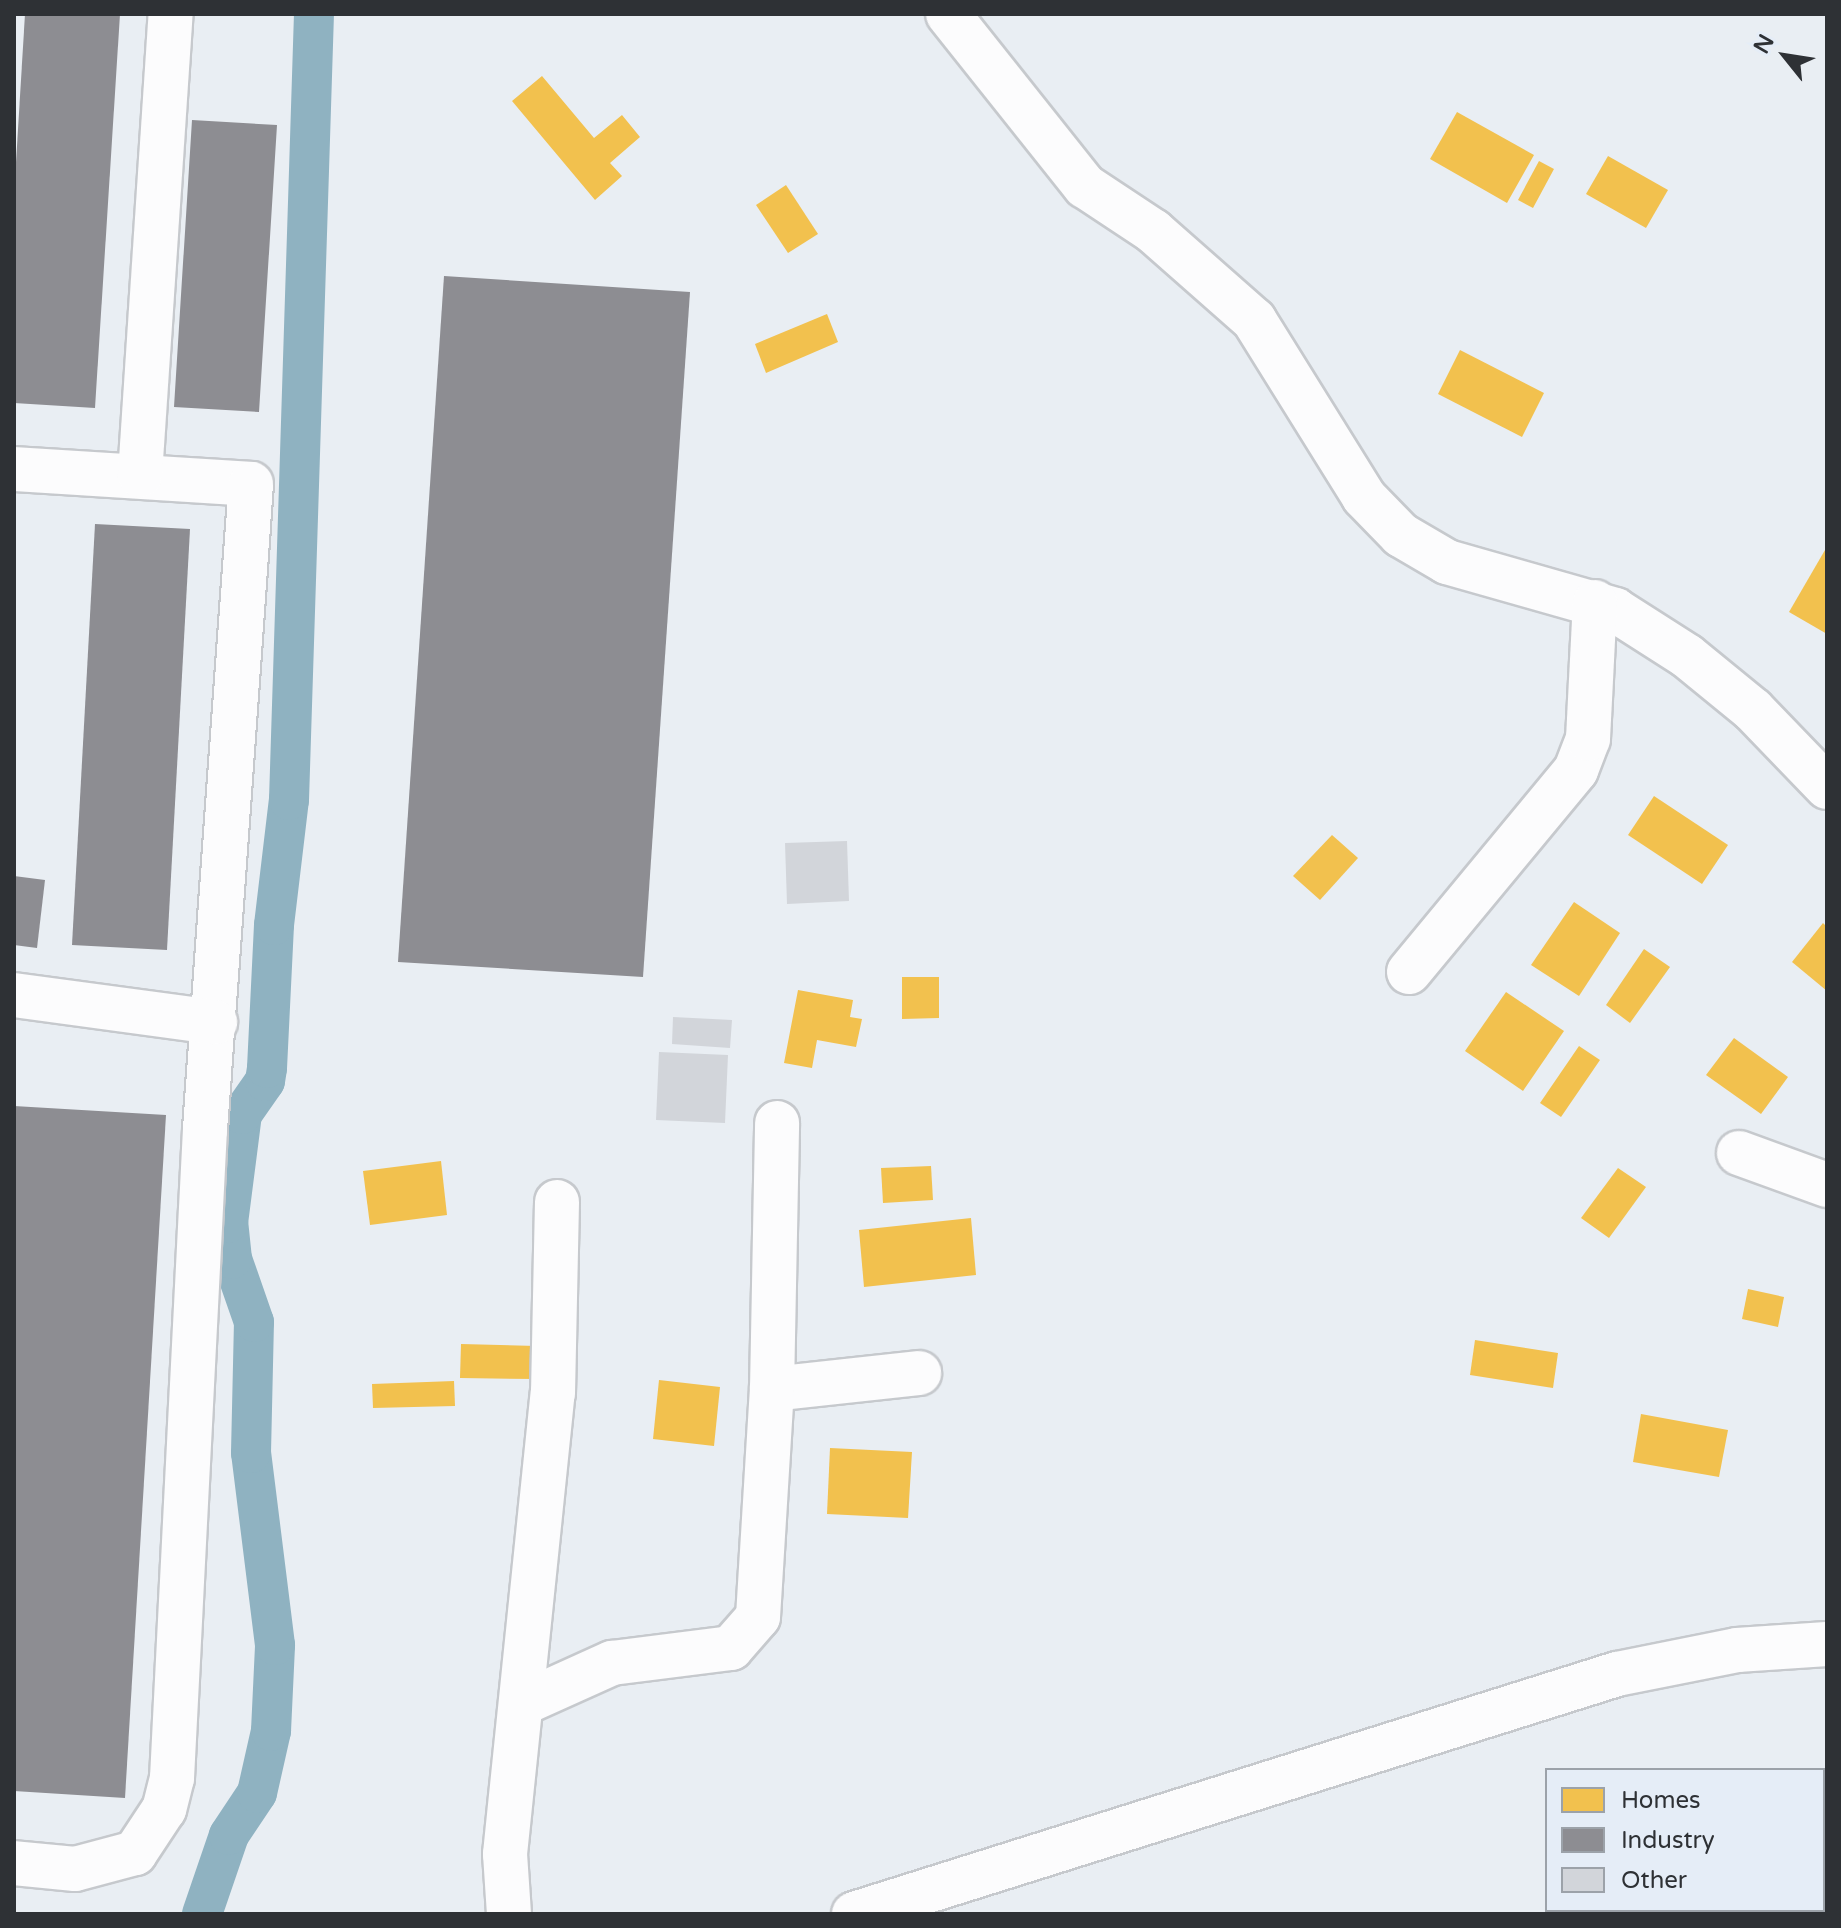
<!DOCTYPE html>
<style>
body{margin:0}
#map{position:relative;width:1841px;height:1928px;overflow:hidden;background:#e9eef3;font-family:"Varela Round",sans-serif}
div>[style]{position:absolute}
.homes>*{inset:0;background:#f2c14e}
.industry>*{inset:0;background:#8d8d92}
.canal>*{height:40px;margin:-20px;padding:0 20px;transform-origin:20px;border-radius:20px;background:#8fb2c1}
.building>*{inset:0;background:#d2d5da}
.roads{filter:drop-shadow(2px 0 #c6c9cd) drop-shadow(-2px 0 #c6c9cd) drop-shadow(0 2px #c6c9cd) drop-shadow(0 -2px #c6c9cd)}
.minor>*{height:44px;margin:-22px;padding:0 22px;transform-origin:22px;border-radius:22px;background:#fcfcfd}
.major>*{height:44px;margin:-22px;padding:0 22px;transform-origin:22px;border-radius:22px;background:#fcfcfd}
span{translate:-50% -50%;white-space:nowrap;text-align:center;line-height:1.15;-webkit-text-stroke:8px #e5edf7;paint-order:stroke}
.frame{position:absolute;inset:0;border:16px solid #2e3135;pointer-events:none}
.legend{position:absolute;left:1545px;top:1768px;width:280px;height:144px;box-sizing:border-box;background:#e5edf7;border:2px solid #9ca2a9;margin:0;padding:10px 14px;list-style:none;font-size:24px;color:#2e3135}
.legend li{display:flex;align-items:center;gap:16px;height:40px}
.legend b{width:40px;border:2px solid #9ca2a9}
.north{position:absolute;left:1745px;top:16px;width:80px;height:80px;-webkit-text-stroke:6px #e5edf7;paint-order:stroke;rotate:300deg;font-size:22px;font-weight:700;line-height:32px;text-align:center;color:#2e3135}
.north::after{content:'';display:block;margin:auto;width:28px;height:36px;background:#2e3135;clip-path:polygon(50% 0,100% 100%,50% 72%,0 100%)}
</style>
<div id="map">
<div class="homes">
<i style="clip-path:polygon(542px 76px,594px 138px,622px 115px,640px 137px,610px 163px,622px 176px,595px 200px,512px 101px)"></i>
<i style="clip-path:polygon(1457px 112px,1534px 155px,1507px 203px,1430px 159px)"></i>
<i style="clip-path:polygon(1608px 156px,1668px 190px,1646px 228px,1586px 194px)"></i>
<i style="clip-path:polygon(1539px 161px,1554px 169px,1533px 208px,1518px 200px)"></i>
<i style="clip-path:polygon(786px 185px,818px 234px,788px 253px,756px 205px)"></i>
<i style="clip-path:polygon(827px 314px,838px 342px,766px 373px,755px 344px)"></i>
<i style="clip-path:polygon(1460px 350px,1544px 393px,1522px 437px,1438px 394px)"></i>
<i style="clip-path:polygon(1825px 550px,1827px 551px,1827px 634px,1789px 612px)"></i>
<i style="clip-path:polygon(1654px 796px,1728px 845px,1702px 884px,1628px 835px)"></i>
<i style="clip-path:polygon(1332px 835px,1358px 858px,1320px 900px,1293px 876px)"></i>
<i style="clip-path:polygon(1574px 902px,1620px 933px,1579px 996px,1531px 965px)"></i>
<i style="clip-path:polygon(1823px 923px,1827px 927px,1827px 991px,1792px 962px)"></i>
<i style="clip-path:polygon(1644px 949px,1670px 967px,1630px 1023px,1606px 1005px)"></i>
<i style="clip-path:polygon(902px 977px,939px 977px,939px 1018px,902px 1019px)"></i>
<i style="clip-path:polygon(798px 990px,853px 1000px,850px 1017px,862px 1019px,856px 1047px,817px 1040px,812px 1068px,784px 1063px)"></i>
<i style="clip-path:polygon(1506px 992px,1564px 1031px,1523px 1091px,1465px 1051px)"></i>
<i style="clip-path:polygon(1734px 1038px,1788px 1077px,1761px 1114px,1706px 1075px)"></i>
<i style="clip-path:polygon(1579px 1046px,1600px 1060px,1561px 1117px,1540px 1103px)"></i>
<i style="clip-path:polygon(441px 1161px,447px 1215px,370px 1225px,363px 1171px)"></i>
<i style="clip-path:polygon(931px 1166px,933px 1200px,883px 1203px,881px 1168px)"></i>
<i style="clip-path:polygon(1618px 1168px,1646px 1187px,1609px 1238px,1581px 1218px)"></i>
<i style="clip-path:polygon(971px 1218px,976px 1275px,864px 1287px,859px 1230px)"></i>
<i style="clip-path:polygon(1748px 1289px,1784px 1297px,1778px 1327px,1742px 1319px)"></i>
<i style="clip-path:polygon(1475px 1340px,1558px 1353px,1553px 1388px,1470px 1375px)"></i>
<i style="clip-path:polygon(461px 1344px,537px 1346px,536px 1379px,460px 1378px)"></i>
<i style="clip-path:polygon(659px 1380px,720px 1387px,714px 1446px,653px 1439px)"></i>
<i style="clip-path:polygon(454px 1381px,455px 1406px,373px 1408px,372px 1384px)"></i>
<i style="clip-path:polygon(1641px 1414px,1728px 1430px,1719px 1477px,1633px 1462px)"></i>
<i style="clip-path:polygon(830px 1448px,912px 1452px,908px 1518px,827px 1514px)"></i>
</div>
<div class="industry">
<i style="clip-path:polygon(25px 14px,120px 14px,95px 408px,14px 403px,14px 195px)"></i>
<i style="clip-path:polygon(192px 120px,277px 125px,259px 412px,174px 407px)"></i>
<i style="clip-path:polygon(444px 276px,690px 292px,643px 977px,398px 962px)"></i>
<i style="clip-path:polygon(95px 524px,190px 529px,167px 950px,72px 945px)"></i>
<i style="clip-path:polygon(14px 876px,45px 880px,37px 948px,14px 945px)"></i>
<i style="clip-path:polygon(14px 1106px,166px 1115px,125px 1798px,14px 1791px)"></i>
</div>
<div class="canal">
<i style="left:202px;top:1914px;width:83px;rotate:-71.1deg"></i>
<i style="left:229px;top:1835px;width:50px;rotate:-56.3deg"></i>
<i style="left:257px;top:1793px;width:64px;rotate:-77.3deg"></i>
<i style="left:271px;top:1731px;width:86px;rotate:-87.3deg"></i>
<i style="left:275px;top:1645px;width:193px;rotate:-97.1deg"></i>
<i style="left:251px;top:1453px;width:131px;rotate:-88.7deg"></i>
<i style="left:254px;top:1322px;width:67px;rotate:-109.2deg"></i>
<i style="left:232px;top:1259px;width:36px;rotate:-96deg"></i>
<i style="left:228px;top:1223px;width:110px;rotate:-82.7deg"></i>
<i style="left:242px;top:1114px;width:40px;rotate:-55.1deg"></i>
<i style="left:265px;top:1081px;width:13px;rotate:-81deg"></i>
<i style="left:267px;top:1068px;width:143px;rotate:-87.2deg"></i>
<i style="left:274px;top:925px;width:126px;rotate:-83.2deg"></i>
<i style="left:289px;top:800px;width:786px;rotate:-88.18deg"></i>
</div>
<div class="building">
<i style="clip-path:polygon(847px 841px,849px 901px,787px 904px,785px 843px)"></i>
<i style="clip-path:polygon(673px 1017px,732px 1020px,730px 1048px,672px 1044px)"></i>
<i style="clip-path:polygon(659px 1052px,728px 1055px,725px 1123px,656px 1120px)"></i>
</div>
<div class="roads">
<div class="minor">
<i style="left:948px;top:14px;width:220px;rotate:51.5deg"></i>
<i style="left:1085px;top:186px;width:82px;rotate:33.5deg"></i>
<i style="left:1153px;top:231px;width:135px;rotate:41.4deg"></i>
<i style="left:1254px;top:320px;width:208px;rotate:58.1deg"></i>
<i style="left:1364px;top:497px;width:53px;rotate:45.8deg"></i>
<i style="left:1401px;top:535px;width:53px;rotate:30.4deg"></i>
<i style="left:1447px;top:562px;width:175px;rotate:15.9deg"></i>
<i style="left:1615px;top:610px;width:85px;rotate:32.6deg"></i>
<i style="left:1687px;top:656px;width:85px;rotate:39.3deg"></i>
<i style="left:1753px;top:710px;width:107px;rotate:46.1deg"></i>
<i style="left:14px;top:469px;width:237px;rotate:3.6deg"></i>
<i style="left:251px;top:484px;width:647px;rotate:94.08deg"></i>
<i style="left:205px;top:1129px;width:650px;rotate:92.91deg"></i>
<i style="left:172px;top:1778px;width:32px;rotate:104deg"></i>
<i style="left:164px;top:1809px;width:53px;rotate:123.4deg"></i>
<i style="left:135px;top:1853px;width:62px;rotate:165.1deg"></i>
<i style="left:75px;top:1869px;width:61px;rotate:-174.4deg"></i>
<i style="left:140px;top:475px;width:462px;rotate:-86.2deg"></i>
<i style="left:1409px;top:972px;width:262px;rotate:-50.4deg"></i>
<i style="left:1576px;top:770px;width:33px;rotate:-69deg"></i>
<i style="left:1588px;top:739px;width:137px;rotate:-87.1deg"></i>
<i style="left:14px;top:995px;width:203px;rotate:7.7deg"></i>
<i style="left:1739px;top:1153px;width:94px;rotate:20deg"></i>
<i style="left:772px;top:1389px;width:148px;rotate:-6.2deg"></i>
<i style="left:521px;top:1704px;width:100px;rotate:-24.3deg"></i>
<i style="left:612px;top:1663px;width:120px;rotate:-7.2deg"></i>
<i style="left:731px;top:1648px;width:41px;rotate:-48.9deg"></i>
<i style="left:758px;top:1617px;width:228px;rotate:-86.5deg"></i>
<i style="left:772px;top:1389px;width:266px;rotate:-88.9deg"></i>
<i style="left:509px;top:1914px;width:60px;rotate:-93.8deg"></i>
<i style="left:505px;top:1854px;width:463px;rotate:-84.1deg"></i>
<i style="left:553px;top:1393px;width:191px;rotate:-88.8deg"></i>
</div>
<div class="major">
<i style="left:854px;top:1914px;width:800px;rotate:-17.46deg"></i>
<i style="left:1617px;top:1674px;width:122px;rotate:-11.3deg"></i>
<i style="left:1737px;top:1650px;width:90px;rotate:-3.8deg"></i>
</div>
</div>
<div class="frame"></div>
<ul class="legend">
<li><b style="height:22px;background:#f2c14e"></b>Homes</li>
<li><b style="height:22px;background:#8d8d92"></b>Industry</li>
<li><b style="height:22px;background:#d2d5da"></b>Other</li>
</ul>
<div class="north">N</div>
</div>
